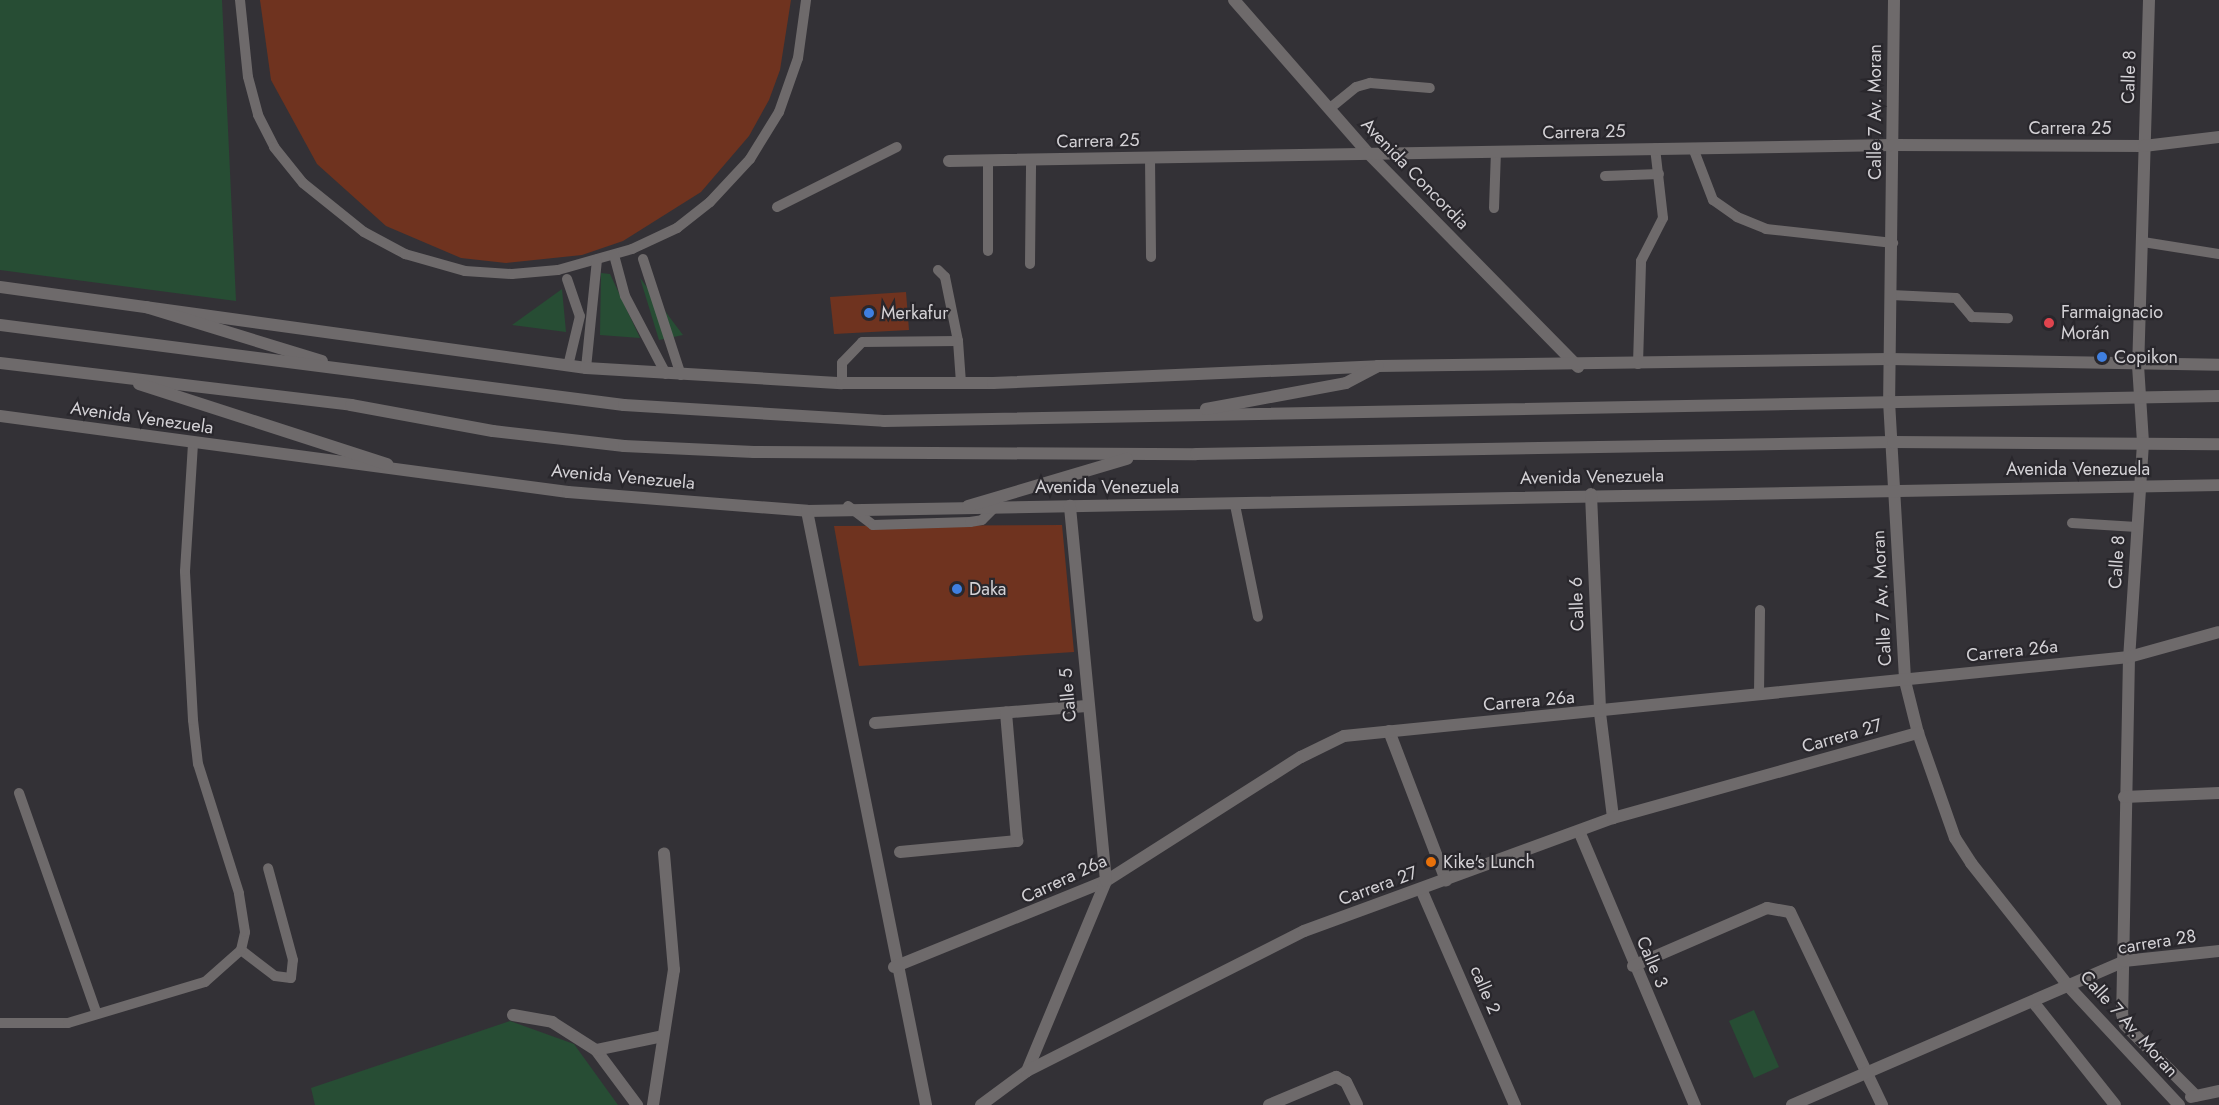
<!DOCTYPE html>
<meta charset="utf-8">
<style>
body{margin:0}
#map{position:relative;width:2219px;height:1105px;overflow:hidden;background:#333136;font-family:Jost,sans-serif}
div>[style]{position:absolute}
.green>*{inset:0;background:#274d34}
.building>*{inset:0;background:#6f331f}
.service>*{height:10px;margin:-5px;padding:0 5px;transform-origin:5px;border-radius:5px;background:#6e6a6b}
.minor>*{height:12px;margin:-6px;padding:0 6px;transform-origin:6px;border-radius:6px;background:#6e6a6b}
.tertiary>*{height:12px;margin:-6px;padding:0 6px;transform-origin:6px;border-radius:6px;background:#6e6a6b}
.dots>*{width:16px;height:16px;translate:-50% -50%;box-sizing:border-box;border:3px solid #29272c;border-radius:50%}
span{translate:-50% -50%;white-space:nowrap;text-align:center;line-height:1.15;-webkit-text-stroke:4.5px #29272c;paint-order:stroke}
.street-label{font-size:18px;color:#d4d2d6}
.poi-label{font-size:18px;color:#d4d2d6}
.left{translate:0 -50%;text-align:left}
</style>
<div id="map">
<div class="green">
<i style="clip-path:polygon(0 0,222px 0,236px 301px,0 270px)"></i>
<i style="clip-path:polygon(601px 273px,610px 274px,640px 338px,600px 335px)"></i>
<i style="clip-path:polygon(640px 278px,683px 335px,659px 340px)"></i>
<i style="clip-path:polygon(562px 289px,566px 332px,512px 325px)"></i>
<i style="clip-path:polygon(1754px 1010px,1779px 1067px,1754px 1078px,1729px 1021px)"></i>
<i style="clip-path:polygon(510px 1021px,574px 1044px,618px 1105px,315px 1105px,311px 1088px)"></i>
</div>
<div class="building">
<i style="clip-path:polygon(260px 0,791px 0,780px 70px,769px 100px,749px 136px,701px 192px,623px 241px,582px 255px,506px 263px,461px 258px,386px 226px,317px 164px,271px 80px)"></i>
<i style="clip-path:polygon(906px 292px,909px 330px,834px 334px,830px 297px)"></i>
<i style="clip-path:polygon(1062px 525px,1074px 652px,859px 666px,834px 526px)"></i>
</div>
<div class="service">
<i style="left:240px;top:0;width:77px;rotate:84.1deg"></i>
<i style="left:248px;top:77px;width:39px;rotate:75deg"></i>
<i style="left:258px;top:115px;width:36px;rotate:63deg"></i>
<i style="left:274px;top:147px;width:46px;rotate:51.1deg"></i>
<i style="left:303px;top:183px;width:78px;rotate:38.8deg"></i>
<i style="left:364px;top:232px;width:47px;rotate:28.2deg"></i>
<i style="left:405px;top:254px;width:62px;rotate:15.8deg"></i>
<i style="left:465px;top:271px;width:47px;rotate:3.7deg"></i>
<i style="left:512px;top:274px;width:46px;rotate:-5deg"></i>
<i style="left:558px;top:270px;width:77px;rotate:-15.8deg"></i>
<i style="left:632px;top:249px;width:50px;rotate:-25deg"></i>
<i style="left:677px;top:228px;width:42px;rotate:-38.2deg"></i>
<i style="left:710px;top:202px;width:59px;rotate:-47.1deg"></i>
<i style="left:750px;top:159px;width:55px;rotate:-58.3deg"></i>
<i style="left:779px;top:112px;width:57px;rotate:-70.6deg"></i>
<i style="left:798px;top:58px;width:59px;rotate:-82.1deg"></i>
<i style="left:1329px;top:109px;width:35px;rotate:-39deg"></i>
<i style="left:1356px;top:87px;width:15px;rotate:-16deg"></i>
<i style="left:1370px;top:83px;width:60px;rotate:4.8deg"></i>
<i style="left:1693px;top:148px;width:56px;rotate:69deg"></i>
<i style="left:1713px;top:200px;width:29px;rotate:35deg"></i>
<i style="left:1737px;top:217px;width:31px;rotate:22deg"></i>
<i style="left:1766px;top:229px;width:128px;rotate:6.3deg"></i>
<i style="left:1150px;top:158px;width:99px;rotate:89.4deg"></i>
<i style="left:1605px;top:176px;width:54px;rotate:-2.1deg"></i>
<i style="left:777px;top:207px;width:134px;rotate:-26.6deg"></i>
<i style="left:1494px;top:208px;width:56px;rotate:-88deg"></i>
<i style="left:2143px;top:242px;width:77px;rotate:9deg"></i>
<i style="left:988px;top:251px;width:91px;rotate:-90deg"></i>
<i style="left:614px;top:255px;width:42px;rotate:75deg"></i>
<i style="left:625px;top:296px;width:88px;rotate:62.3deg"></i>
<i style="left:643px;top:259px;width:122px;rotate:71.9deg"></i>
<i style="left:1030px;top:264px;width:104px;rotate:-89.4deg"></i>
<i style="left:938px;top:270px;width:10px;rotate:45deg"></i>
<i style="left:945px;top:277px;width:65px;rotate:78.5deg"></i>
<i style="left:958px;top:341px;width:42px;rotate:85.9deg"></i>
<i style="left:567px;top:279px;width:39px;rotate:71deg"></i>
<i style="left:580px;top:316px;width:51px;rotate:103.5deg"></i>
<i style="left:1891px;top:295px;width:65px;rotate:2.6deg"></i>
<i style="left:1956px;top:298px;width:25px;rotate:50deg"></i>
<i style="left:1972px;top:317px;width:36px;rotate:2deg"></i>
<i style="left:1638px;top:364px;width:103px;rotate:-88.3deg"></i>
<i style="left:1641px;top:261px;width:48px;rotate:-62.9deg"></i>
<i style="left:1663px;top:218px;width:70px;rotate:-96.5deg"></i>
<i style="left:586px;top:368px;width:109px;rotate:-84.2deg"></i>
<i style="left:842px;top:383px;width:20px;rotate:-90deg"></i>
<i style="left:842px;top:363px;width:29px;rotate:-46deg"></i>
<i style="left:862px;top:342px;width:96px;rotate:-0.6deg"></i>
<i style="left:1235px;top:505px;width:114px;rotate:78.4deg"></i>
<i style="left:848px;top:506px;width:31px;rotate:37deg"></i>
<i style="left:873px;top:525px;width:97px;rotate:-1.8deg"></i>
<i style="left:970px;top:522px;width:12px;rotate:-9deg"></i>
<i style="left:982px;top:520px;width:23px;rotate:-45deg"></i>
<i style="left:2072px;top:523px;width:65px;rotate:3.5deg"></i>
<i style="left:1759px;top:694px;width:84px;rotate:-89.3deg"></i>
<i style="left:19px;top:793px;width:234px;rotate:70.6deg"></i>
<i style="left:241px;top:950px;width:43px;rotate:37.4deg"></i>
<i style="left:275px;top:976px;width:16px;rotate:7deg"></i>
<i style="left:291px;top:978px;width:18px;rotate:-84deg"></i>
<i style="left:293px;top:960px;width:95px;rotate:-105.2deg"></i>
<i style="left:0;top:1023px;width:68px"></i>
<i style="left:68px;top:1023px;width:143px;rotate:-16.7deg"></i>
<i style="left:205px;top:982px;width:48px;rotate:-41.6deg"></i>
<i style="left:241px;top:950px;width:18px;rotate:-77deg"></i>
<i style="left:245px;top:932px;width:39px;rotate:-99deg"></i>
<i style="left:239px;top:893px;width:135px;rotate:-107.6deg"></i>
<i style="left:198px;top:764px;width:44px;rotate:-96.5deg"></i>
<i style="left:193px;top:720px;width:149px;rotate:-93.1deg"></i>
<i style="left:185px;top:571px;width:127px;rotate:-86.4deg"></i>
</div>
<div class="minor">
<i style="left:1234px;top:0;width:203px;rotate:48.8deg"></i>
<i style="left:1368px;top:153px;width:300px;rotate:45.5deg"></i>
<i style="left:1894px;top:0;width:401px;rotate:90.7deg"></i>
<i style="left:1889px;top:401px;width:280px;rotate:86.7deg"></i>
<i style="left:1905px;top:681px;width:54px;rotate:76deg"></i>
<i style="left:1918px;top:733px;width:111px;rotate:70.6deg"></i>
<i style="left:1955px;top:838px;width:30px;rotate:57deg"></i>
<i style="left:1971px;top:863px;width:159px;rotate:51.6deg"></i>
<i style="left:2070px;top:988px;width:160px;rotate:47deg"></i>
<i style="left:2149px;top:0;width:365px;rotate:91.7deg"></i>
<i style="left:2138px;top:365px;width:78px;rotate:86.3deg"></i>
<i style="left:2143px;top:443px;width:214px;rotate:93.7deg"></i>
<i style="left:2129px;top:657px;width:357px;rotate:91.1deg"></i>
<i style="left:2122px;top:1014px;width:11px;rotate:75deg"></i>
<i style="left:2125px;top:1025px;width:100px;rotate:45deg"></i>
<i style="left:949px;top:161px;width:944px;rotate:-0.97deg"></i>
<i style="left:1893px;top:145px;width:251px;rotate:0.2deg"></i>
<i style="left:2144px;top:146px;width:76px;rotate:-6.8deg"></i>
<i style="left:0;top:287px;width:592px;rotate:7.87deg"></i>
<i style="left:586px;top:368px;width:256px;rotate:3.4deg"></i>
<i style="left:842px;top:383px;width:151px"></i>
<i style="left:993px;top:383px;width:385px;rotate:-2.5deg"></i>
<i style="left:1378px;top:366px;width:511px;rotate:-0.78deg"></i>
<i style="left:1889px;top:359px;width:330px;rotate:1deg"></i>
<i style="left:0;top:416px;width:573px;rotate:7.62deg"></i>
<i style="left:568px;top:492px;width:240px;rotate:4.5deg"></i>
<i style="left:807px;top:511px;width:1412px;rotate:-1.05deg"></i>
<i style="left:1591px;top:494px;width:219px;rotate:87.6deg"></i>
<i style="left:1600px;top:713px;width:106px;rotate:82.9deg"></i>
<i style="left:807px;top:511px;width:606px;rotate:78.67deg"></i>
<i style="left:875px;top:723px;width:212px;rotate:-4.6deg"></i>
<i style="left:1389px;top:731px;width:160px;rotate:69.1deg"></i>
<i style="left:2124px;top:797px;width:95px;rotate:-2.4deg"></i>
<i style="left:1579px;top:831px;width:298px;rotate:67.1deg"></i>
<i style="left:900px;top:852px;width:118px;rotate:-5.4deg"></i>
<i style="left:1017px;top:841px;width:129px;rotate:-94.9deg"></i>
<i style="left:1421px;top:889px;width:236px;rotate:66.5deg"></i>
<i style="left:1633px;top:966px;width:146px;rotate:-23.4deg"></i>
<i style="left:1767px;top:908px;width:23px;rotate:10deg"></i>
<i style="left:1790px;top:912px;width:214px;rotate:64.5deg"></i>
<i style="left:894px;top:967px;width:229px;rotate:-22.1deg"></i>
<i style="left:1106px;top:881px;width:231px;rotate:-32.5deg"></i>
<i style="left:1301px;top:757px;width:48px;rotate:-26deg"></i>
<i style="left:1344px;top:736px;width:789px;rotate:-5.75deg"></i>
<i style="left:2129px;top:657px;width:93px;rotate:-15.5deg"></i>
<i style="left:2034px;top:1003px;width:130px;rotate:51.5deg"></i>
<i style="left:513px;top:1015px;width:40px;rotate:10deg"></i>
<i style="left:552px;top:1022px;width:52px;rotate:32.5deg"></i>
<i style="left:596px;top:1050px;width:69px;rotate:53.3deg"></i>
<i style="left:596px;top:1050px;width:68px;rotate:-11.8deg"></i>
<i style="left:1027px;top:1071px;width:206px;rotate:-67.4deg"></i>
<i style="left:1106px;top:881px;width:377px;rotate:-95.5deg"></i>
<i style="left:2191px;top:1097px;width:29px;rotate:-12deg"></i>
<i style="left:653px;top:1105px;width:137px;rotate:-81.2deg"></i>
<i style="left:674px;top:970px;width:117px;rotate:-94.9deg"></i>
<i style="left:981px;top:1105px;width:57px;rotate:-36.5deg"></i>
<i style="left:1027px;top:1071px;width:310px;rotate:-26.8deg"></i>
<i style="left:1304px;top:931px;width:329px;rotate:-20.1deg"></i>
<i style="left:1613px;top:818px;width:317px;rotate:-15.6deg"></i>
<i style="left:1269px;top:1105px;width:73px;rotate:-22.7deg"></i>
<i style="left:1336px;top:1077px;width:11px;rotate:27deg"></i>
<i style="left:1346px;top:1082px;width:25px;rotate:64deg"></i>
<i style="left:1792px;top:1105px;width:362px;rotate:-23.4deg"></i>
<i style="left:2124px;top:961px;width:96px;rotate:-6deg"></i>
</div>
<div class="tertiary">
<i style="left:146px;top:307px;width:184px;rotate:17.1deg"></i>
<i style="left:0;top:325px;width:629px;rotate:7.31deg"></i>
<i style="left:624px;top:405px;width:260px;rotate:3.5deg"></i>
<i style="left:884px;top:421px;width:1335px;rotate:-1.07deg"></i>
<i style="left:0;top:363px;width:354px;rotate:6.8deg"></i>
<i style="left:351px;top:405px;width:144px;rotate:10.4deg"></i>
<i style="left:493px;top:431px;width:132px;rotate:6.5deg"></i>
<i style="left:624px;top:446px;width:130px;rotate:2.6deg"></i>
<i style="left:754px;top:452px;width:442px;rotate:0.3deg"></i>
<i style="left:1196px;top:454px;width:697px;rotate:-0.99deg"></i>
<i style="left:1893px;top:442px;width:326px;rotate:0.4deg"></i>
<i style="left:139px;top:384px;width:261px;rotate:17.9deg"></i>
<i style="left:1206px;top:409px;width:142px;rotate:-10.5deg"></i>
<i style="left:1346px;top:383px;width:36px;rotate:-28deg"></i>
<i style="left:968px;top:506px;width:166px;rotate:-16.5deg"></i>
</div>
<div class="dots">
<i style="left:869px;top:313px;background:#3f7fe0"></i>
<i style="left:2049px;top:323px;background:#e0444e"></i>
<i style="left:2102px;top:357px;background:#3f7fe0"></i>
<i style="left:957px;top:589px;background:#3f7fe0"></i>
<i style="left:1431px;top:862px;background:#e8710a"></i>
</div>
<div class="street-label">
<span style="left:2129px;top:77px;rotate:-88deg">Calle 8</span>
<span style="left:1875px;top:112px;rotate:-90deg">Calle 7 Av. Moran</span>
<span style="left:2070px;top:128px">Carrera 25</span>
<span style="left:1584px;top:132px;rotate:-1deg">Carrera 25</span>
<span style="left:1098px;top:141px;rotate:-1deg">Carrera 25</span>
<span style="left:1415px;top:174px;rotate:46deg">Avenida Concordia</span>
<span style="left:142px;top:418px;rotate:8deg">Avenida Venezuela</span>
<span style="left:2078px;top:469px">Avenida Venezuela</span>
<span style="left:623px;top:477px;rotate:5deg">Avenida Venezuela</span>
<span style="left:1592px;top:477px;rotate:-1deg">Avenida Venezuela</span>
<span style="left:1107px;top:487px">Avenida Venezuela</span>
<span style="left:2117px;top:562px;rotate:-86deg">Calle 8</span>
<span style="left:1882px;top:598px;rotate:-93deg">Calle 7 Av. Moran</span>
<span style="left:1577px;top:604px;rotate:-92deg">Calle 6</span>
<span style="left:2012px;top:651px;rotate:-6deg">Carrera 26a</span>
<span style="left:1068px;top:695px;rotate:-95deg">Calle 5</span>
<span style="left:1529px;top:701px;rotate:-5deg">Carrera 26a</span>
<span style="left:1842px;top:736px;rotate:-16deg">Carrera 27</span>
<span style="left:1064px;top:879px;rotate:-25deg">Carrera 26a</span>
<span style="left:1378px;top:886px;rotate:-20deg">Carrera 27</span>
<span style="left:2157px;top:942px;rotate:-9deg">carrera 28</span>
<span style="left:1652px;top:962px;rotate:67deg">Calle 3</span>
<span style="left:1485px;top:990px;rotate:67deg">calle 2</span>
<span style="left:2129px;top:1024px;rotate:48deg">Calle 7 Av. Moran</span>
</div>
<div class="poi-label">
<span class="left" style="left:881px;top:313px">Merkafur</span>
<span class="left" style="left:2061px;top:323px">Farmaignacio<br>Morán</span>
<span class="left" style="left:2114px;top:357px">Copikon</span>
<span class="left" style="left:969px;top:589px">Daka</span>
<span class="left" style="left:1443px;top:862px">Kike's Lunch</span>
</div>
</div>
